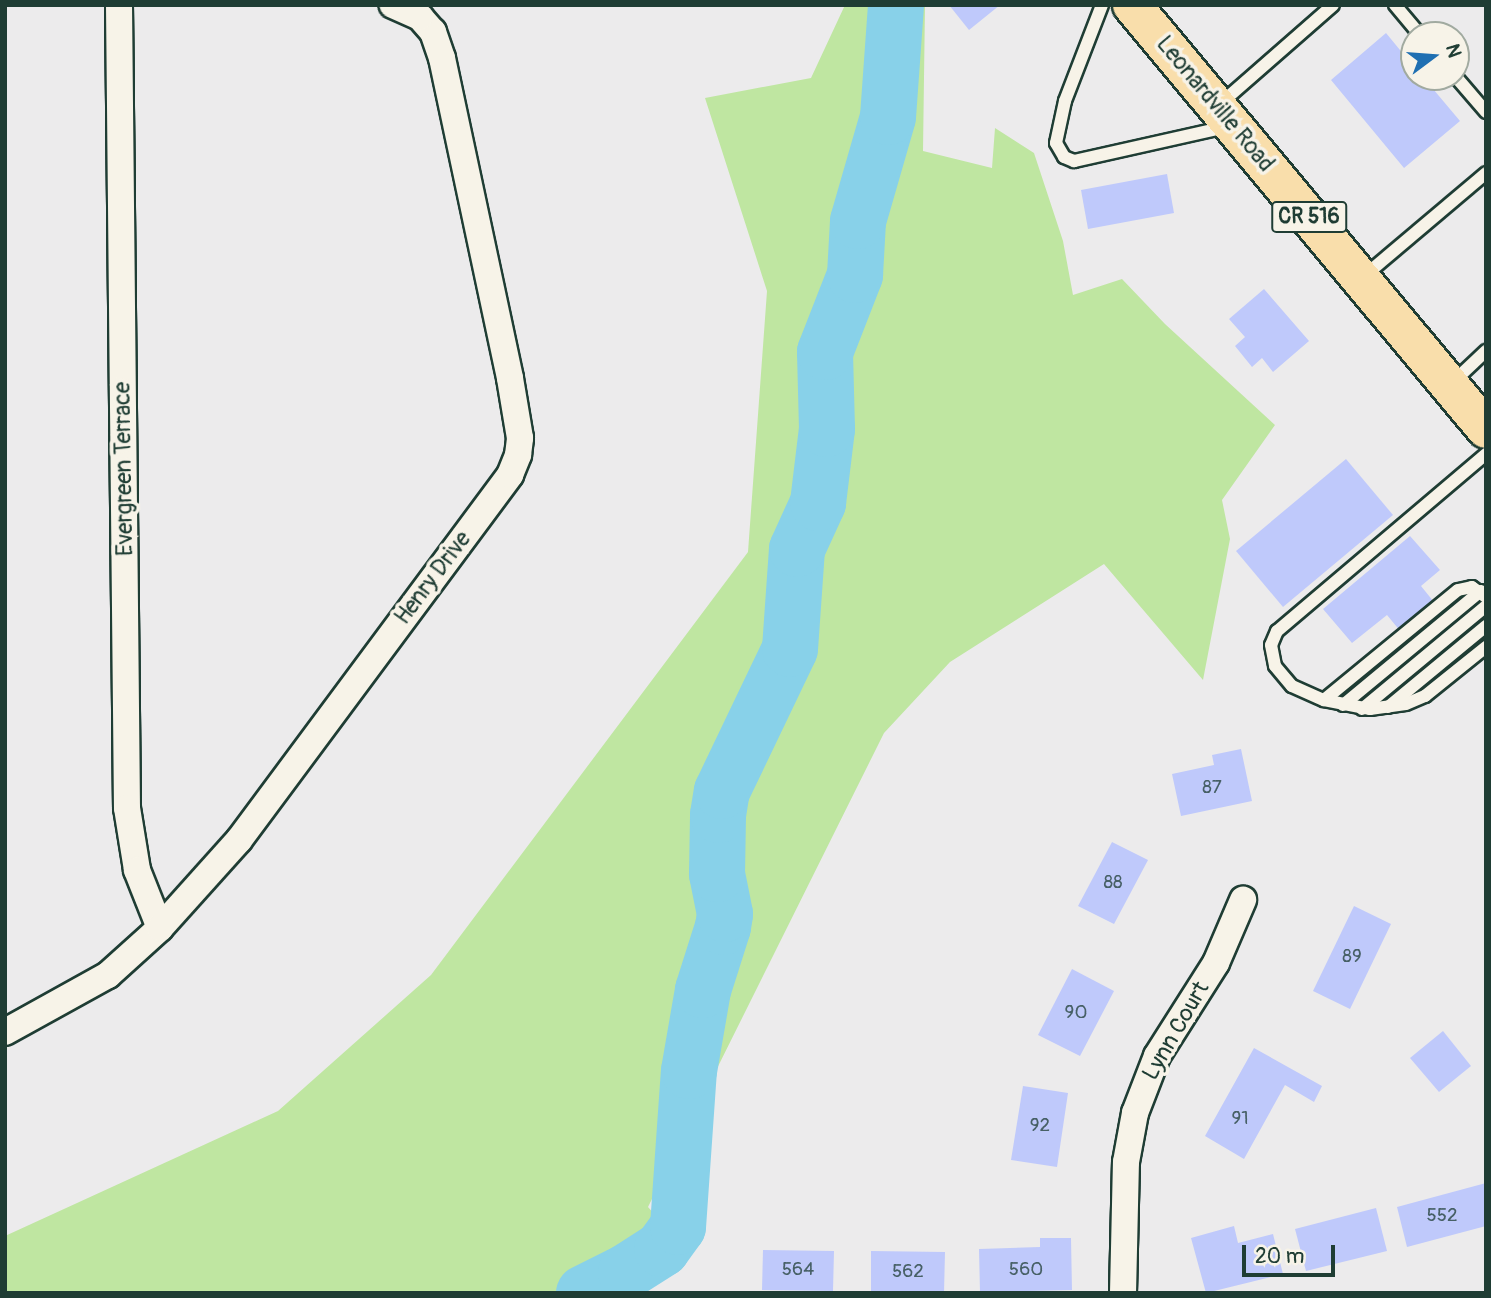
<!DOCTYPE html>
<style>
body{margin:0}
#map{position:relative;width:1491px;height:1298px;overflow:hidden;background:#ecebec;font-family:Pangolin,sans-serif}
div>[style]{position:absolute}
.green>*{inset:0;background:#bfe6a1}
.river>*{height:56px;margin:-28px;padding:0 28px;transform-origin:28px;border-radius:28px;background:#88d1e9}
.building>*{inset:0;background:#bfc9fb}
.roads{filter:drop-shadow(2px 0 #1f3d34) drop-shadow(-2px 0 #1f3d34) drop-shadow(0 2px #1f3d34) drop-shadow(0 -2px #1f3d34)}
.service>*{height:12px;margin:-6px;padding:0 6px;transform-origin:6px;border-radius:6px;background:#f7f3e8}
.minor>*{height:26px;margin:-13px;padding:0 13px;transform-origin:13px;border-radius:13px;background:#f7f3e8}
.primary>*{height:38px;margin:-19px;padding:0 19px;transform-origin:19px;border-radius:19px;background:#f9deab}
span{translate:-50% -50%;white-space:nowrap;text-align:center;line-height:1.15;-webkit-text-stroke:7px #f7f3e8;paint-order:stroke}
.number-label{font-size:19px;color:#476066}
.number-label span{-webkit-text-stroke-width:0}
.shield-label span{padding:2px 5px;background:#f7f3e8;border:2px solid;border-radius:5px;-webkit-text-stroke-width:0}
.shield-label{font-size:21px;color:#1f3d34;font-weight:700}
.street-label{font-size:23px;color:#1f3d34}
.frame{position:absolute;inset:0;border:7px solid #1f3d34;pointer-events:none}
.north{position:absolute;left:1400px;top:21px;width:70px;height:70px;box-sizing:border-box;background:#f7f3e8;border:2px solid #a1aaa0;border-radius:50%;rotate:74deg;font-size:19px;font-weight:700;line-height:28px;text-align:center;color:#1f3d34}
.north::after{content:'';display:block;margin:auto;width:24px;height:32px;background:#1f6fb2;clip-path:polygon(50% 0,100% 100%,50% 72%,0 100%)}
.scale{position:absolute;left:1242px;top:1245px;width:93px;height:32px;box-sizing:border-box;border:4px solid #1f3d34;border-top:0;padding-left:9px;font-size:21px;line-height:24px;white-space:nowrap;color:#1f3d34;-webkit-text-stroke:5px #f7f3e8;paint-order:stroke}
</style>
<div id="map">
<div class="green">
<i style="clip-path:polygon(845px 5px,925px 5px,923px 151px,992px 168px,995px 128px,1034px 153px,1063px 241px,1073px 295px,1122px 279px,1165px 324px,1275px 425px,1222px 500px,1230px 539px,1203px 680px,1104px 564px,950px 662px,884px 733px,648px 1207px,681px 1244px,626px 1293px,5px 1293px,5px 1236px,278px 1111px,431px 975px,748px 552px,767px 291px,705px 98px,811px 78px)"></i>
</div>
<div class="river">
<i style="left:584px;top:1293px;width:47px;rotate:-26.6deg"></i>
<i style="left:626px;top:1272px;width:43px;rotate:-32.6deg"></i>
<i style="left:662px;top:1249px;width:27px;rotate:-54deg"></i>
<i style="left:678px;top:1227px;width:156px;rotate:-86deg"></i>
<i style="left:689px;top:1071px;width:82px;rotate:-80.2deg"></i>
<i style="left:703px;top:990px;width:66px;rotate:-72.4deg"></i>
<i style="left:723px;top:927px;width:13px;rotate:-81deg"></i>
<i style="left:725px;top:914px;width:41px;rotate:-101.3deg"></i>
<i style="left:717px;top:874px;width:59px;rotate:-89deg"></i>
<i style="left:718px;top:815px;width:24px;rotate:-81deg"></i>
<i style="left:722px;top:791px;width:157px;rotate:-64.4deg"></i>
<i style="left:790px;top:649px;width:100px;rotate:-86deg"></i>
<i style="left:797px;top:549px;width:51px;rotate:-65.5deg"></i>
<i style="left:818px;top:503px;width:75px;rotate:-83.1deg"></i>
<i style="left:827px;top:429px;width:77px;rotate:-91.5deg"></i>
<i style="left:825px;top:352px;width:83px;rotate:-68.7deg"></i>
<i style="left:855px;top:275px;width:54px;rotate:-86.8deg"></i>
<i style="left:858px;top:221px;width:108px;rotate:-73.9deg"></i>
<i style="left:888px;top:117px;width:112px;rotate:-85.9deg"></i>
</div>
<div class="building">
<i style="clip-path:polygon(949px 5px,1000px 5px,969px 30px)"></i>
<i style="clip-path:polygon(1386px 33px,1414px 67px,1414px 77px,1423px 77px,1460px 121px,1404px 168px,1331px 80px)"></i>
<i style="clip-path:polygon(1167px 174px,1174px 213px,1088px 229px,1081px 190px)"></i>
<i style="clip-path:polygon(1264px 289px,1309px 341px,1273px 372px,1262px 358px,1252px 367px,1235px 346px,1245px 337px,1229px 319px)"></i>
<i style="clip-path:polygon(1346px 459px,1393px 515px,1283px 607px,1236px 551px)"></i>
<i style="clip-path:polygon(1410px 536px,1440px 570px,1421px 586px,1463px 638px,1432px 664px,1422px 653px,1420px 655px,1387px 615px,1352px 643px,1323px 609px)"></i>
<i style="clip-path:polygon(1241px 749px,1252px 801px,1181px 816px,1172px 774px,1214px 765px,1212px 755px)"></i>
<i style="clip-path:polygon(1112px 842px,1148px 860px,1114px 924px,1078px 906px)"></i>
<i style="clip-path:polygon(1354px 906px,1391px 924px,1350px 1009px,1313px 991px)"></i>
<i style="clip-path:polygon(1072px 969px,1114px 991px,1080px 1056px,1038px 1035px)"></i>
<i style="clip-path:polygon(1443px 1031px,1471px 1066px,1439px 1092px,1410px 1058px)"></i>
<i style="clip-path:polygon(1254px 1048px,1322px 1086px,1314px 1102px,1285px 1085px,1244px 1159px,1205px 1136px)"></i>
<i style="clip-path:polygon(1023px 1086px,1068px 1093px,1057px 1167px,1011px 1160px)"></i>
<i style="clip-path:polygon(1486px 1183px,1486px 1226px,1407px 1247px,1397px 1207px)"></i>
<i style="clip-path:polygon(1376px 1208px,1387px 1251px,1306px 1271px,1295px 1229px)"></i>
<i style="clip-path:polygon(1234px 1226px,1238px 1243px,1273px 1234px,1283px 1274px,1206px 1293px,1191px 1238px)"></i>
<i style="clip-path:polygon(1040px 1238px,1071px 1238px,1072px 1290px,980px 1292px,979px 1249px,1040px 1247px)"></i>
<i style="clip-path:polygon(763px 1250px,834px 1251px,833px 1291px,762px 1290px)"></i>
<i style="clip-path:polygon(871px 1251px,945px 1252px,944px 1293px,871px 1293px)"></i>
</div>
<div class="roads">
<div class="service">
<i style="left:1102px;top:5px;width:103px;rotate:111.1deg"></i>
<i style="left:1065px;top:101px;width:43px;rotate:102.1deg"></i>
<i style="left:1056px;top:143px;width:16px;rotate:60deg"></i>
<i style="left:1064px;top:157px;width:11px;rotate:22deg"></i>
<i style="left:1074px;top:161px;width:156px;rotate:-12.6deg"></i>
<i style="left:1395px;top:5px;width:39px;rotate:50deg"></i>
<i style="left:1456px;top:77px;width:46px;rotate:49.4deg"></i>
<i style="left:1220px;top:104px;width:150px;rotate:-41.2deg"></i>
<i style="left:1363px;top:277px;width:161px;rotate:-40.2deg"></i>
<i style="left:1452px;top:383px;width:47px;rotate:-43.3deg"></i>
<i style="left:1486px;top:454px;width:274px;rotate:139.7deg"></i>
<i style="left:1277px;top:631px;width:15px;rotate:113deg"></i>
<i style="left:1271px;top:645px;width:21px;rotate:79deg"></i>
<i style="left:1275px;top:666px;width:26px;rotate:50deg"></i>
<i style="left:1292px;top:686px;width:35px;rotate:24deg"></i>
<i style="left:1324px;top:700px;width:47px;rotate:11.1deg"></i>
<i style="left:1370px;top:709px;width:36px;rotate:-8deg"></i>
<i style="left:1406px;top:704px;width:21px;rotate:-23deg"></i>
<i style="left:1425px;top:696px;width:78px;rotate:-38.8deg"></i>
<i style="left:1324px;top:700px;width:173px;rotate:-39.4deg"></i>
<i style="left:1458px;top:590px;width:14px;rotate:-12deg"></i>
<i style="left:1472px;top:587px;width:17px;rotate:36deg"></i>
<i style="left:1343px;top:705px;width:179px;rotate:-39.6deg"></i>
<i style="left:1388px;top:707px;width:127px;rotate:-39.6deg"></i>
<i style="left:1362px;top:709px;width:161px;rotate:-39.7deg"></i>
</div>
<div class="minor">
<i style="left:119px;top:5px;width:803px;rotate:89.43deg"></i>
<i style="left:127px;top:808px;width:63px;rotate:80.8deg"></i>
<i style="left:137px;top:870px;width:62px;rotate:68.4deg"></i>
<i style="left:5px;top:1032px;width:118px;rotate:-29deg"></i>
<i style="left:108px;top:975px;width:70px;rotate:-42.1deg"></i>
<i style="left:160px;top:928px;width:118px;rotate:-48.1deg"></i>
<i style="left:239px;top:840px;width:455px;rotate:-53.4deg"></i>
<i style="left:510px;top:475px;width:22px;rotate:-68deg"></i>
<i style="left:518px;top:455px;width:17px;rotate:-83deg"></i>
<i style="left:520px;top:438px;width:61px;rotate:-99.5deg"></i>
<i style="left:510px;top:378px;width:327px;rotate:-102deg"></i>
<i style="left:442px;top:58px;width:28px;rotate:-109deg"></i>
<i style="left:433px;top:32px;width:20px;rotate:-131deg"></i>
<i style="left:420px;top:17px;width:30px;rotate:-156deg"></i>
<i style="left:1123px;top:1293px;width:131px;rotate:-88.7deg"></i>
<i style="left:1126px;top:1162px;width:50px;rotate:-79.6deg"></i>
<i style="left:1135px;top:1113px;width:61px;rotate:-68.9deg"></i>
<i style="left:1157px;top:1056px;width:110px;rotate:-57.6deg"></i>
<i style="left:1216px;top:963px;width:69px;rotate:-66.8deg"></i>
</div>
<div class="primary">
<i style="left:1132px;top:5px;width:552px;rotate:50.14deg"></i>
</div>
</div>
<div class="number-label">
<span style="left:1212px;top:788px">87</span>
<span style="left:1113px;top:883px">88</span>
<span style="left:1352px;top:957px">89</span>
<span style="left:1076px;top:1013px">90</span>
<span style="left:1240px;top:1119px">91</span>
<span style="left:1040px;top:1126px">92</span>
<span style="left:1442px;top:1216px">552</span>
<span style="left:798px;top:1270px">564</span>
<span style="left:1026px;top:1270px">560</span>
<span style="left:908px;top:1272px">562</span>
</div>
<div class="shield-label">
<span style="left:1309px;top:217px">CR 516</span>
</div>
<div class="street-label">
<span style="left:1215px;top:104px;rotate:50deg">Leonardville Road</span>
<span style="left:124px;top:469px;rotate:-91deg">Evergreen Terrace</span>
<span style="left:433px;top:578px;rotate:-53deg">Henry Drive</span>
<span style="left:1176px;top:1031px;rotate:-60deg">Lynn Court</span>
</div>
<div class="frame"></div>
<div class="north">N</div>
<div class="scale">20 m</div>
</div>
